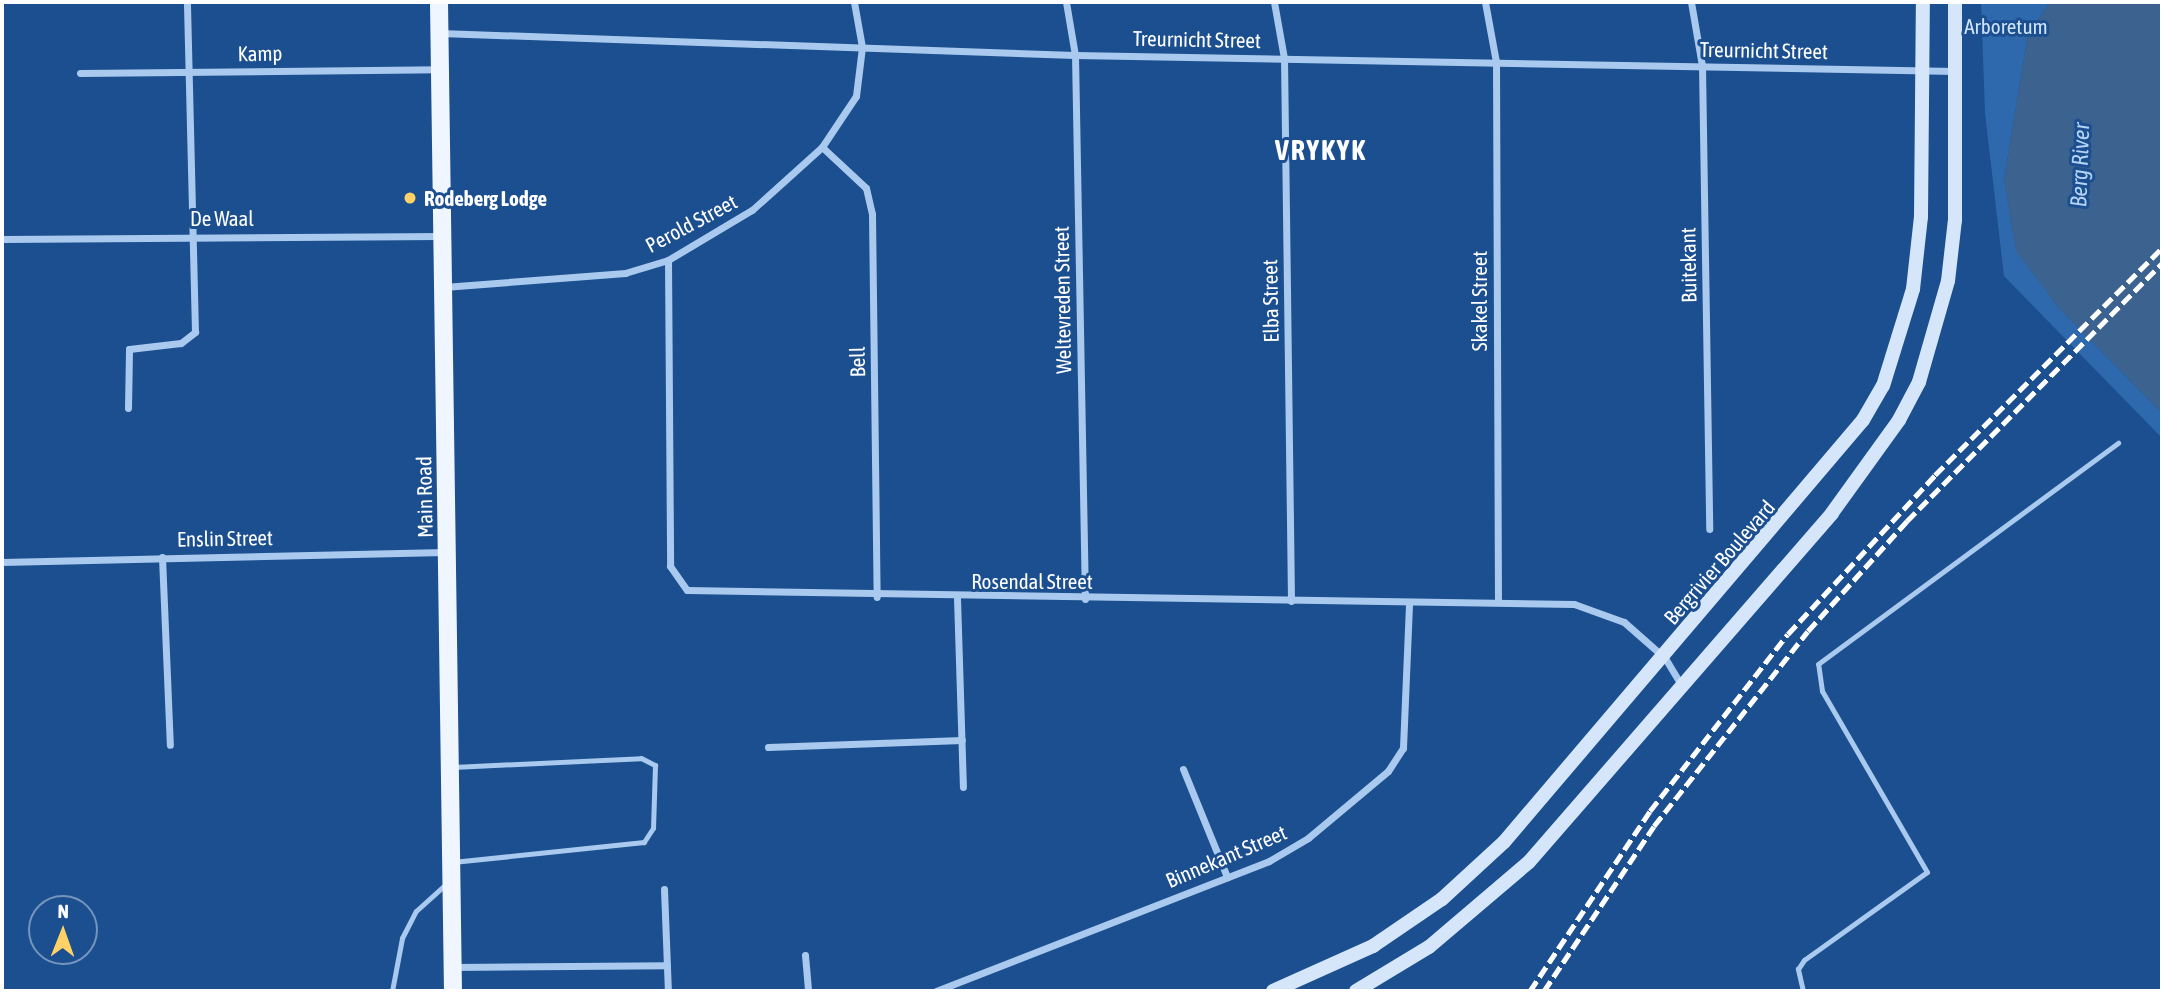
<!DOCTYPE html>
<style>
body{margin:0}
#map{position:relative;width:2164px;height:993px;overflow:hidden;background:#1b4f8f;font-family:"Asap Condensed",sans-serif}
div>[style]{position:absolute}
.green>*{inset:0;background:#2e69ad}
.water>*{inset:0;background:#3c6290}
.lane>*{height:5px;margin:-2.5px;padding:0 2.5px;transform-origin:2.5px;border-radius:2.5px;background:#a9c9ee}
.street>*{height:7px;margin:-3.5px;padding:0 3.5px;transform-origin:3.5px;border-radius:3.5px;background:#a9c9ee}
.secondary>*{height:14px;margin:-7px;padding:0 7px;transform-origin:7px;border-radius:7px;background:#d6e6fa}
.primary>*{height:18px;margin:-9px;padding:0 9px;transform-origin:9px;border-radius:9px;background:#f0f6ff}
.rail>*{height:5px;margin-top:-2.5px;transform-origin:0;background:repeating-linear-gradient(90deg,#fff 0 12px,transparent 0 17px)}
.dots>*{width:19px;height:19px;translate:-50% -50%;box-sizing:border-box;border:4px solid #1b4f8f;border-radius:50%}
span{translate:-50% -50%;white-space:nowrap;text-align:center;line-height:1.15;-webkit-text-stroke:6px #1b4f8f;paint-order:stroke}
.park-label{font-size:21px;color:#cfe3fa}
.street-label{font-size:21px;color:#fff}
.poi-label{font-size:21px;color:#fff;font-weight:700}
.left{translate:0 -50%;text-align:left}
.water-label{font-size:23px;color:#b5d3f5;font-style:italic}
.district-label{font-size:28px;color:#fff;font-weight:700;letter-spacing:2px}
.frame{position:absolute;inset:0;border:4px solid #fff;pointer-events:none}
.north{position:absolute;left:28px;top:895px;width:70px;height:70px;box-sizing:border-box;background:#1b4f8f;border:2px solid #7695bc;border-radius:50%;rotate:1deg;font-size:19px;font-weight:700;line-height:28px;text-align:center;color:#fff}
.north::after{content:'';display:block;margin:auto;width:24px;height:32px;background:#ffd166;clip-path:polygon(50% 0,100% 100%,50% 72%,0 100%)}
</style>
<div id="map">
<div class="green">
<i style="clip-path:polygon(1981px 2px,2050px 2px,2028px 34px,2004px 179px,2016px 250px,2059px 308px,2162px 413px,2162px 438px,2004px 276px,1985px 113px)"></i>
</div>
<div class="water">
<i style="clip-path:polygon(2050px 2px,2162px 2px,2162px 413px,2059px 308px,2016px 251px,2004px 179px,2028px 34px)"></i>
</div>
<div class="lane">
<i style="left:453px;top:767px;width:188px;rotate:-2.7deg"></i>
<i style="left:641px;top:758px;width:16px;rotate:27deg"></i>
<i style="left:655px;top:765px;width:63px;rotate:91.8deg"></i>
<i style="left:653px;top:828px;width:17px;rotate:123deg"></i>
<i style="left:644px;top:842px;width:190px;rotate:174deg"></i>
<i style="left:392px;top:991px;width:54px;rotate:-79.3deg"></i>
<i style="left:402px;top:938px;width:30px;rotate:-63deg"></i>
<i style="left:416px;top:911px;width:42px;rotate:-42.1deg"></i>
<i style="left:1803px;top:991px;width:23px;rotate:-103deg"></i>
<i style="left:1798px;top:969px;width:11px;rotate:-56deg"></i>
<i style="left:1804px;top:960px;width:151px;rotate:-35.6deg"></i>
<i style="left:1927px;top:872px;width:209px;rotate:-120.1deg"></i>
<i style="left:1822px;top:691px;width:27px;rotate:-98deg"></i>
<i style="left:1818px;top:664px;width:373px;rotate:-36.4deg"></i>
</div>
<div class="street">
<i style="left:1066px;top:2px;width:54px;rotate:80.4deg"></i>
<i style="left:1075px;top:55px;width:544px;rotate:88.95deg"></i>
<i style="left:1274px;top:2px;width:57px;rotate:79.9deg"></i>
<i style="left:1284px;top:58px;width:543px;rotate:89.26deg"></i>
<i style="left:1485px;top:2px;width:61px;rotate:79.6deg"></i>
<i style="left:1496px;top:62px;width:540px;rotate:89.79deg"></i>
<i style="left:1691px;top:2px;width:65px;rotate:80.2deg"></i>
<i style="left:1702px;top:66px;width:463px;rotate:89.1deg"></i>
<i style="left:440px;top:33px;width:635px;rotate:1.98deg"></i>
<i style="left:1075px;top:55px;width:880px;rotate:1.04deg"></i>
<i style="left:80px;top:73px;width:360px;rotate:-0.6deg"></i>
<i style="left:822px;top:147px;width:60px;rotate:43deg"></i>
<i style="left:866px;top:188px;width:27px;rotate:77deg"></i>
<i style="left:872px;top:214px;width:383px;rotate:89.3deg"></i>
<i style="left:2px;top:239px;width:440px;rotate:-0.4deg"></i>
<i style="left:668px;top:260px;width:306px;rotate:89.6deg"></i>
<i style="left:670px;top:566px;width:29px;rotate:55deg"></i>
<i style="left:687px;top:590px;width:887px;rotate:0.9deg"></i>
<i style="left:1574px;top:604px;width:53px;rotate:19.8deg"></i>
<i style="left:1624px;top:622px;width:55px;rotate:41.3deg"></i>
<i style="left:1665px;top:658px;width:31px;rotate:59deg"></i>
<i style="left:444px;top:287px;width:182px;rotate:-4.4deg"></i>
<i style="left:625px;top:273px;width:45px;rotate:-16.8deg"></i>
<i style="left:668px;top:260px;width:98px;rotate:-30.8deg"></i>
<i style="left:752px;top:210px;width:94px;rotate:-42deg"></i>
<i style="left:822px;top:147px;width:61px;rotate:-56.3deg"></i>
<i style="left:856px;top:96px;width:49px;rotate:-83deg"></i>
<i style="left:862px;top:47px;width:46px;rotate:-100.1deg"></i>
<i style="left:128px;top:408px;width:59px;rotate:-89deg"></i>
<i style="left:129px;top:349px;width:52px;rotate:-6.6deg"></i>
<i style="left:181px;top:343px;width:18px;rotate:-38deg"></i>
<i style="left:195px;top:332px;width:330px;rotate:-91.4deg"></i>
<i style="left:162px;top:557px;width:188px;rotate:87.6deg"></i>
<i style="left:2px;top:562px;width:443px;rotate:-1.3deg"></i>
<i style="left:957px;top:598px;width:189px;rotate:88.2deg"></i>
<i style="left:768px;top:747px;width:194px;rotate:-2.1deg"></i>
<i style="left:1183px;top:769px;width:117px;rotate:67.8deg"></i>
<i style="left:664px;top:889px;width:102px;rotate:87.8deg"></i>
<i style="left:805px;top:955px;width:36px;rotate:85deg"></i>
<i style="left:453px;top:967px;width:214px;rotate:-0.5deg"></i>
<i style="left:936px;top:991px;width:357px;rotate:-21.3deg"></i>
<i style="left:1269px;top:861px;width:45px;rotate:-30.5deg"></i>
<i style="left:1308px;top:838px;width:104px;rotate:-39.9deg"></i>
<i style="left:1388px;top:771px;width:27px;rotate:-57deg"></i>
<i style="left:1403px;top:748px;width:146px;rotate:-87.6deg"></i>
</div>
<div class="secondary">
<i style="left:1273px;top:991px;width:110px;rotate:-24.2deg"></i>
<i style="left:1373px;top:946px;width:83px;rotate:-34.3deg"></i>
<i style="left:1442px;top:899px;width:84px;rotate:-42.6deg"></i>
<i style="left:1504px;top:842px;width:554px;rotate:-49.61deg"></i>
<i style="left:1863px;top:420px;width:39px;rotate:-60deg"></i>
<i style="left:1883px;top:386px;width:102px;rotate:-72.8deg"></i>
<i style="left:1913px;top:289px;width:72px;rotate:-83.7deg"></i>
<i style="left:1921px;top:217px;width:215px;rotate:-89.5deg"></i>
<i style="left:1356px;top:991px;width:85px;rotate:-31.1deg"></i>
<i style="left:1429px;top:947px;width:131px;rotate:-40.4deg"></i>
<i style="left:1529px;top:862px;width:462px;rotate:-49deg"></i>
<i style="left:1832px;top:513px;width:115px;rotate:-54.2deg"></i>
<i style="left:1899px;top:420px;width:43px;rotate:-62.2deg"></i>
<i style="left:1919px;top:382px;width:105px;rotate:-74deg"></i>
<i style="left:1948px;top:281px;width:61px;rotate:-83.5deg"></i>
<i style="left:1955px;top:220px;width:218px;rotate:-90deg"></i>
</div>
<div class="primary">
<i style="left:439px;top:2px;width:989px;rotate:89.19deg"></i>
</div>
<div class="rail">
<i style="left:1530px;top:991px;width:216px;rotate:-56.3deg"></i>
<i style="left:1650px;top:811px;width:224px;rotate:-52.1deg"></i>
<i style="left:1788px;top:634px;width:217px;rotate:-47.2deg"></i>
<i style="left:1935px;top:475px;width:321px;rotate:-45deg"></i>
<i style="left:1544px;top:991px;width:198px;rotate:-56.3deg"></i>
<i style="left:1654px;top:826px;width:248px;rotate:-51.7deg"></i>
<i style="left:1808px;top:631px;width:148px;rotate:-48deg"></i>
<i style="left:1907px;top:521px;width:363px;rotate:-45.3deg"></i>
</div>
<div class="dots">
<i style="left:410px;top:198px;background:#ffd166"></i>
</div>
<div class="park-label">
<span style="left:2006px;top:26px">Arboretum</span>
</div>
<div class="street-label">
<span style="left:1197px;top:39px;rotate:1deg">Treurnicht Street</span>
<span style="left:1764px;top:50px;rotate:1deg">Treurnicht Street</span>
<span style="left:260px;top:53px;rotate:-1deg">Kamp</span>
<span style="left:222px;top:218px">De Waal</span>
<span style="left:691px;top:223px;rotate:-28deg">Perold Street</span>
<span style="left:1688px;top:265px;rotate:-91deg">Buitekant</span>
<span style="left:1062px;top:300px;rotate:-91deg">Weltevreden Street</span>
<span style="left:1270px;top:301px;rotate:-91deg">Elba Street</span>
<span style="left:1479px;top:301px;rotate:-90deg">Skakel Street</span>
<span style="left:857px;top:362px;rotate:-91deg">Bell</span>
<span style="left:424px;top:497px;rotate:-91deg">Main Road</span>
<span style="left:225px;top:538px;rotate:-1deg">Enslin Street</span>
<span style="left:1719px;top:562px;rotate:-49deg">Bergrivier Boulevard</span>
<span style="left:1032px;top:581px">Rosendal Street</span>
<span style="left:1226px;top:856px;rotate:-23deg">Binnekant Street</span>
</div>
<div class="poi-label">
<span class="left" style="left:424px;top:198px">Rodeberg Lodge</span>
</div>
<div class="water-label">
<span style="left:2080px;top:165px;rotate:-88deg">Berg River</span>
</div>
<div class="district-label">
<span style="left:1321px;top:150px">VRYKYK</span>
</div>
<div class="frame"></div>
<div class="north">N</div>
</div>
